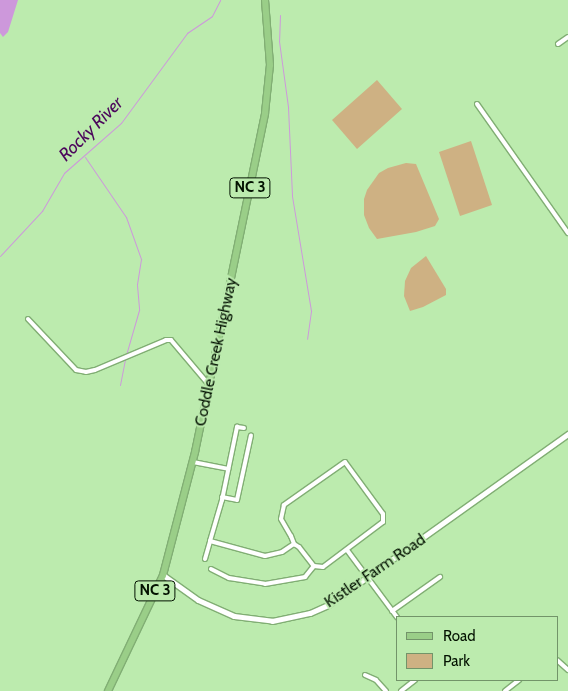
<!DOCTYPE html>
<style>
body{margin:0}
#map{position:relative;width:568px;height:691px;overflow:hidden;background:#bcebae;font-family:Cabin,sans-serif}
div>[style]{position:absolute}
.green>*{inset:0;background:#ceb183}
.water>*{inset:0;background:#cd98db}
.stream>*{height:1px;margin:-0.5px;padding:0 0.5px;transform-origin:0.5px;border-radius:0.5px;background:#cd98db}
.roads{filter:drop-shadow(1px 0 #81ae74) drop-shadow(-1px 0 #81ae74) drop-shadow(0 1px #81ae74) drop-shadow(0 -1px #81ae74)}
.minor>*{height:4px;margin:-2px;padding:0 2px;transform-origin:2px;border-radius:2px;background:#fff}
.tertiary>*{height:5px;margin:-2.5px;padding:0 2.5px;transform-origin:2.5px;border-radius:2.5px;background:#fff}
.primary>*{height:6px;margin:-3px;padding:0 3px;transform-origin:3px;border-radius:3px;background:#9ace88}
span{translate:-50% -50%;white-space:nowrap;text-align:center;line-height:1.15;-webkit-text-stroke:4px #bcebae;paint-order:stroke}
.shield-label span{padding:1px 4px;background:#bcebae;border:1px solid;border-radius:4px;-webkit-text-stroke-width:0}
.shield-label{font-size:15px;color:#031201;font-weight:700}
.street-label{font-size:16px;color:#031201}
.water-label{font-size:18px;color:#4b065b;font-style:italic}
.legend{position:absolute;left:396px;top:616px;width:162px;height:65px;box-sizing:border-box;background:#bcebae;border:1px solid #729469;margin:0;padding:6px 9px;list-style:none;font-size:15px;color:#031201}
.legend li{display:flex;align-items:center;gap:10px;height:25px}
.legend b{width:25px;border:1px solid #729469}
</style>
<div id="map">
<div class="green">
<i style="clip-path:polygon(377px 80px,402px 109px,357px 149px,332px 120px)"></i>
<i style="clip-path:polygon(471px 141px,492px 205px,460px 216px,439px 152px)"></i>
<i style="clip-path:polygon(406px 163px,416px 164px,439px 219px,435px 226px,416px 232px,377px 239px,369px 228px,364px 215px,364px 199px,367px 190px,379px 173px,388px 168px)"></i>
<i style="clip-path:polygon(426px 256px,446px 289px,446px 295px,423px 307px,410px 311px,404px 296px,405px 281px,411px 268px)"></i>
</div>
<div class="water">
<i style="clip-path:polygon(0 0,18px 0,8px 32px,3px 37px,0 33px)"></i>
</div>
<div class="stream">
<i style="left:280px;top:15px;width:26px;rotate:92deg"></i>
<i style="left:279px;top:41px;width:67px;rotate:82.2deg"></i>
<i style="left:288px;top:107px;width:89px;rotate:87.4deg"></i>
<i style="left:292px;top:196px;width:117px;rotate:80.6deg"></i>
<i style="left:311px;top:311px;width:28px;rotate:98deg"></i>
<i style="left:85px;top:157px;width:73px;rotate:55.7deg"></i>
<i style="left:126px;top:217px;width:45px;rotate:70.3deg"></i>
<i style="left:141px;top:259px;width:26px;rotate:99deg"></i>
<i style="left:137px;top:285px;width:25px;rotate:85deg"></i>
<i style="left:139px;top:310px;width:47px;rotate:106.1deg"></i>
<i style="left:0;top:256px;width:62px;rotate:-47deg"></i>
<i style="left:42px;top:211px;width:44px;rotate:-59.9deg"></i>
<i style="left:64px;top:173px;width:76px;rotate:-41.3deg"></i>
<i style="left:121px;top:123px;width:112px;rotate:-53.7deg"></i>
<i style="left:187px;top:33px;width:30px;rotate:-34deg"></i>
<i style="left:212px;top:16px;width:18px;rotate:-63deg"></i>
<i style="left:120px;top:385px;width:26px;rotate:-79deg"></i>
</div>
<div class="roads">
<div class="minor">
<i style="left:558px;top:44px;width:12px;rotate:-35deg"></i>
<i style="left:477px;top:104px;width:158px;rotate:54.8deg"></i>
<i style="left:28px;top:319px;width:70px;rotate:46.7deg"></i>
<i style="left:76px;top:370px;width:10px;rotate:11deg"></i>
<i style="left:86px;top:372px;width:9px;rotate:-13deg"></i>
<i style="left:95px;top:370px;width:77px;rotate:-22.9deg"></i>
<i style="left:166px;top:340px;width:5px"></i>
<i style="left:171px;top:340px;width:59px;rotate:49.8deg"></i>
<i style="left:193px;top:462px;width:36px;rotate:11deg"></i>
<i style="left:222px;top:497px;width:15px;rotate:11deg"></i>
<i style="left:237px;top:500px;width:66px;rotate:-77.8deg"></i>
<i style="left:210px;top:541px;width:43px;rotate:-73.7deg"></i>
<i style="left:222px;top:500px;width:75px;rotate:-78.4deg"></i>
<i style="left:237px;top:427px;width:7px;rotate:8deg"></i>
<i style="left:347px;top:550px;width:84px;rotate:53.3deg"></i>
<i style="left:205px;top:559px;width:19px;rotate:-74deg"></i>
<i style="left:210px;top:541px;width:57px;rotate:15.3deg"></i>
<i style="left:265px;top:556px;width:17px;rotate:-13deg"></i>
<i style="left:282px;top:552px;width:14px;rotate:-34deg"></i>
<i style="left:294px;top:544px;width:6px;rotate:31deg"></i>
<i style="left:299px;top:547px;width:24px;rotate:52deg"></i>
<i style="left:314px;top:566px;width:9px;rotate:6deg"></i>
<i style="left:323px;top:567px;width:75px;rotate:-36.9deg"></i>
<i style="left:383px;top:522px;width:8px;rotate:-90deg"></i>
<i style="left:383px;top:514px;width:64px;rotate:-126.2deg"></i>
<i style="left:345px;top:462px;width:75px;rotate:144.8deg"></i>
<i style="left:284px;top:505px;width:14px;rotate:102deg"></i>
<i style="left:281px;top:519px;width:20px;rotate:60deg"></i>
<i style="left:291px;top:536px;width:9px;rotate:69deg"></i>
<i style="left:211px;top:569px;width:20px;rotate:27deg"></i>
<i style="left:229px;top:578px;width:36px;rotate:9deg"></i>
<i style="left:265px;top:584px;width:41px;rotate:-9.9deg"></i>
<i style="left:305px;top:577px;width:14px;rotate:-51deg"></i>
<i style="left:392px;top:611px;width:59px;rotate:-35.3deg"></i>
<i style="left:557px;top:660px;width:15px;rotate:42deg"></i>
<i style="left:365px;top:675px;width:12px;rotate:24deg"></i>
<i style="left:376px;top:680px;width:15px;rotate:48deg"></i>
<i style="left:401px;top:691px;width:18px;rotate:-38deg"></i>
<i style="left:505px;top:691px;width:18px;rotate:-38deg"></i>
</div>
<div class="tertiary">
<i style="left:163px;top:575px;width:43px;rotate:35.5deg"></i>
<i style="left:198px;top:600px;width:39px;rotate:24deg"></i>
<i style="left:234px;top:616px;width:38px;rotate:7deg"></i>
<i style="left:272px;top:621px;width:39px;rotate:-12deg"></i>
<i style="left:310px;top:613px;width:20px;rotate:-24deg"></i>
<i style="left:328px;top:605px;width:295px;rotate:-35.5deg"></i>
</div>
<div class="primary">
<i style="left:108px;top:691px;width:128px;rotate:-64.6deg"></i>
<i style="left:163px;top:575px;width:127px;rotate:-75.4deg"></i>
<i style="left:195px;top:452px;width:346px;rotate:-78.3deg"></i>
<i style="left:265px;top:113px;width:48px;rotate:-84.1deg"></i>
<i style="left:270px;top:65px;width:65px;rotate:-94.4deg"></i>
</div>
</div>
<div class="shield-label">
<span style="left:250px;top:188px">NC 3</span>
<span style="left:155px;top:591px">NC 3</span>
</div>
<div class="street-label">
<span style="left:216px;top:352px;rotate:-78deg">Coddle Creek Highway</span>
<span style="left:375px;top:571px;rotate:-34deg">Kistler Farm Road</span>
</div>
<div class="water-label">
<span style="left:91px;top:129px;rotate:-45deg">Rocky River</span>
</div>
<ul class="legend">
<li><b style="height:6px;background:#9ace88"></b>Road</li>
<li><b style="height:14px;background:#ceb183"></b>Park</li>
</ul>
</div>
